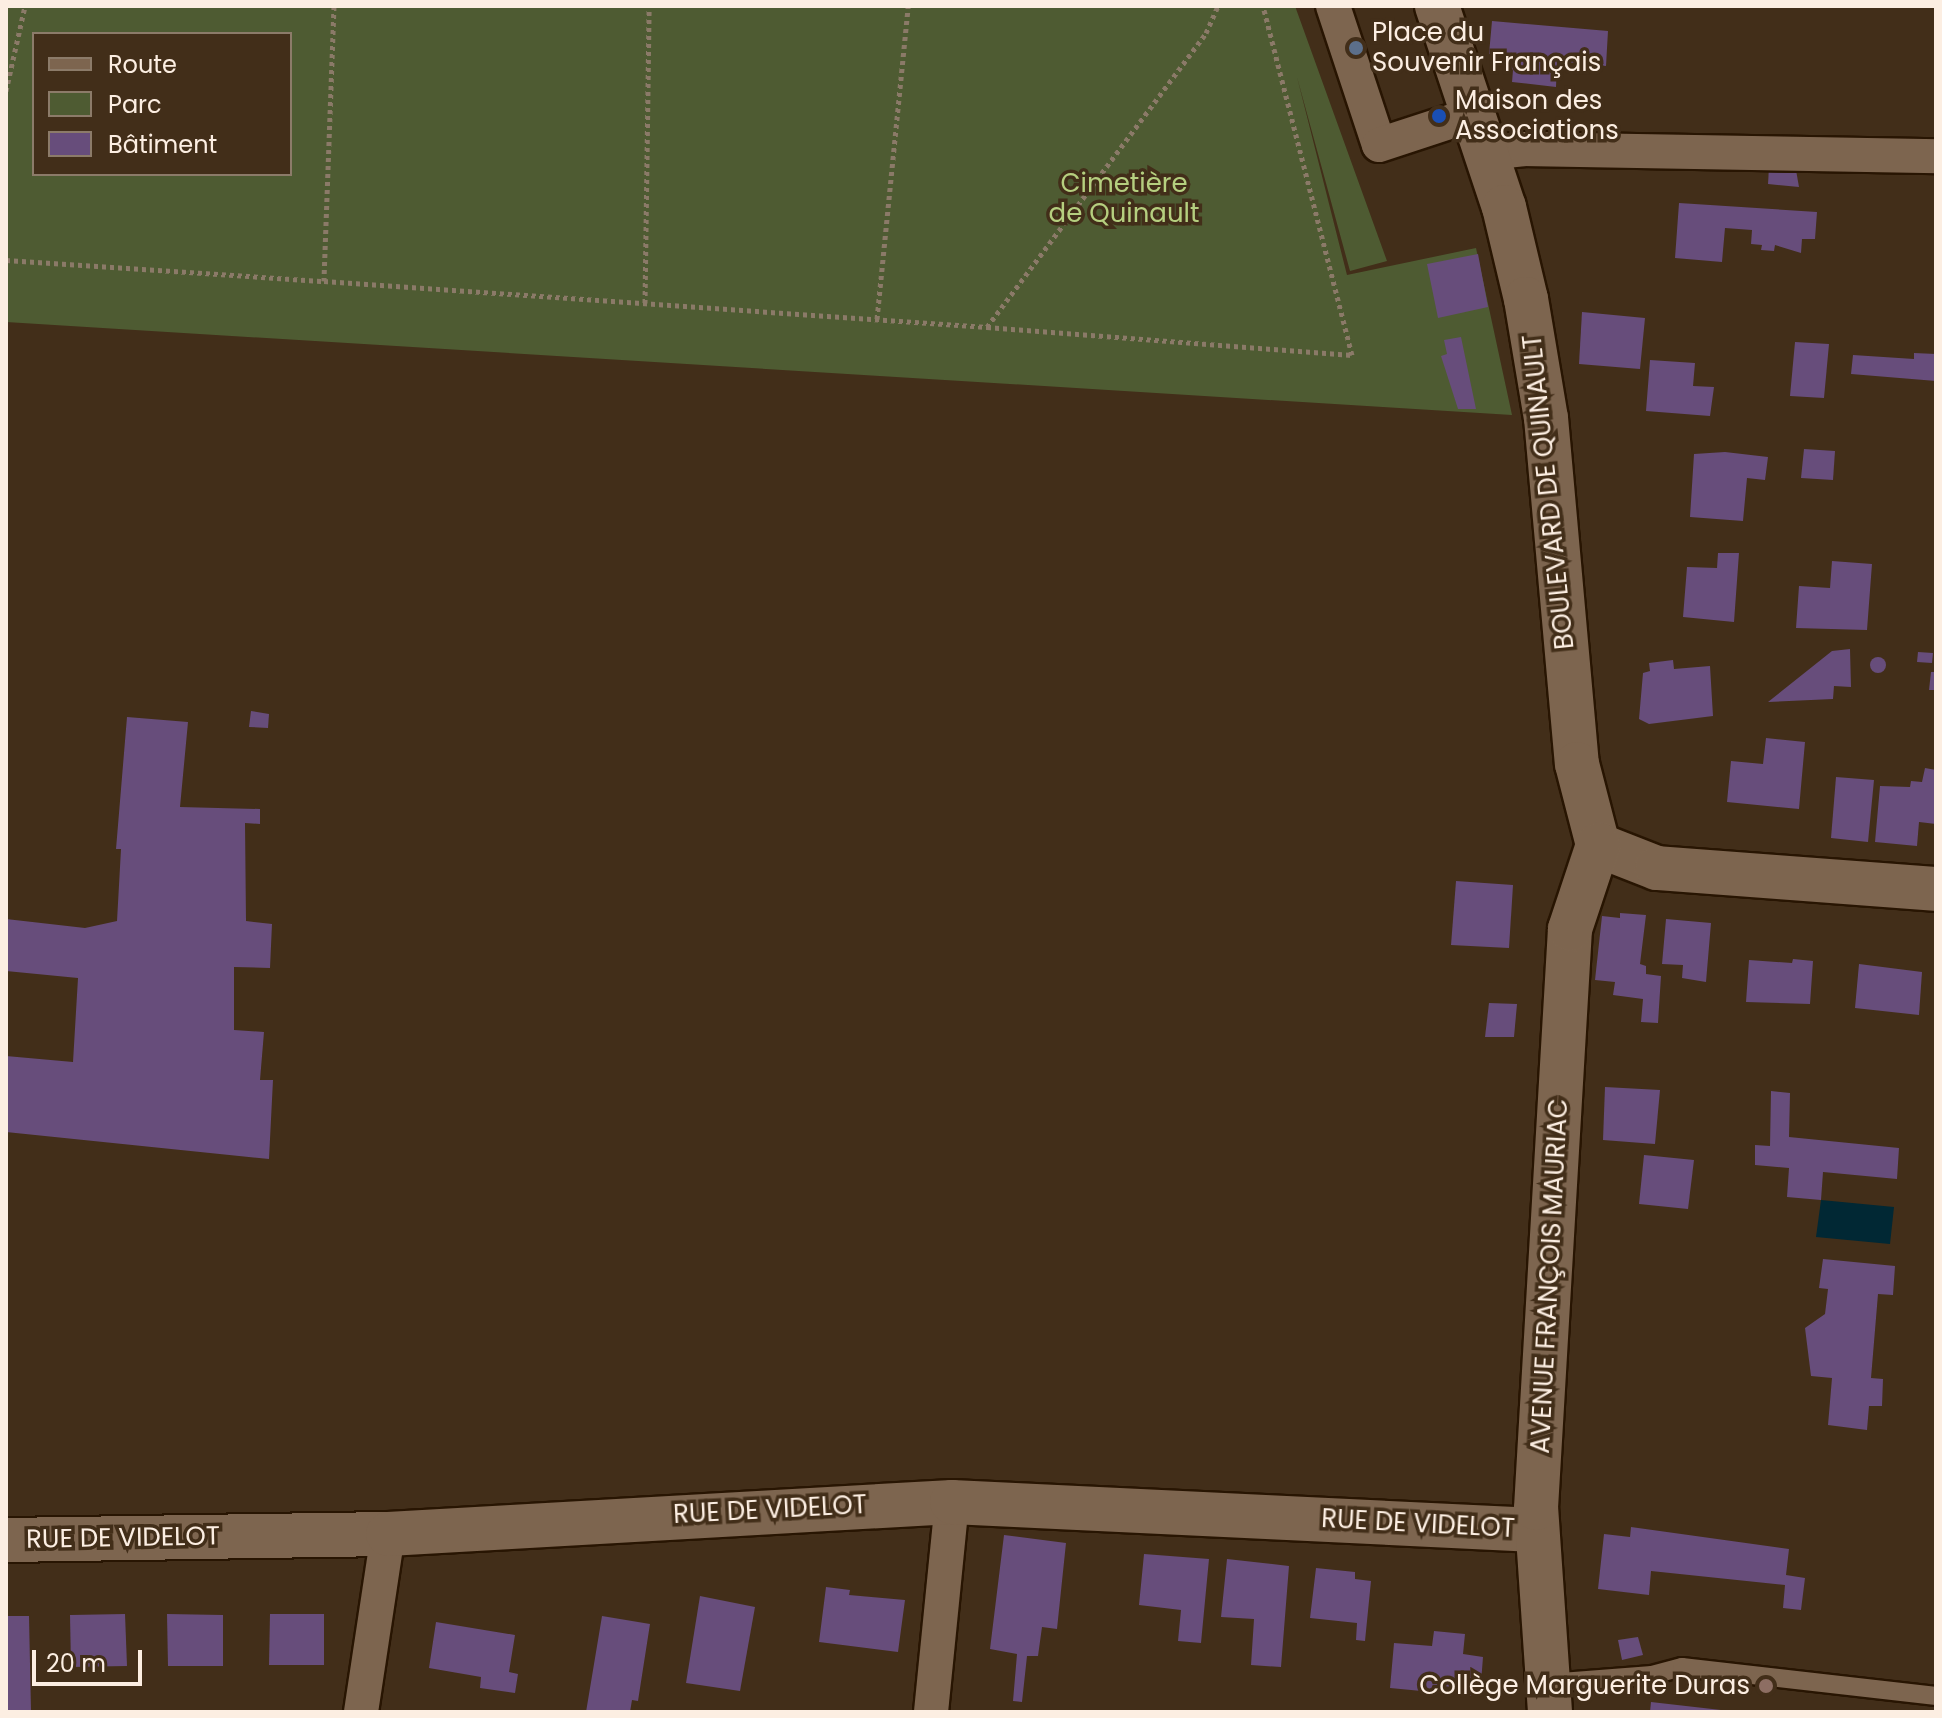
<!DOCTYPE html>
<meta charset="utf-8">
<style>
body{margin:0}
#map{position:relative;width:1942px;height:1718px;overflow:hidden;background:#422e19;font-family:Poppins,sans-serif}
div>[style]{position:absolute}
.green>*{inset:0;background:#4e5b32}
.water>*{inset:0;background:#012834}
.building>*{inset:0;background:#674d7b}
.round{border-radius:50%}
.path>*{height:5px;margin-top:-2.5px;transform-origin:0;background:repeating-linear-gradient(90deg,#8b7a68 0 4px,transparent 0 8px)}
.roads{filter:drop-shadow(2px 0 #281502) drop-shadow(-2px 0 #281502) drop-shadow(0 2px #281502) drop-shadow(0 -2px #281502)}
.service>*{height:18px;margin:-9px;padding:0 9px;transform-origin:9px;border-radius:9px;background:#7d654f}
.minor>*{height:34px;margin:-17px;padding:0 17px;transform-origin:17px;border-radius:17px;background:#7d654f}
.tertiary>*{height:44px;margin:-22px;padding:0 22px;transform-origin:22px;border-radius:22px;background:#7d654f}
.dots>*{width:22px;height:22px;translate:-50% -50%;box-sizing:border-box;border:4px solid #422e19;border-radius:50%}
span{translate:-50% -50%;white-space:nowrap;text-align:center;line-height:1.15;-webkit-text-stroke:7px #422e19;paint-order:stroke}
.poi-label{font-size:26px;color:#fceee2}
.left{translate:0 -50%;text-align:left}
.right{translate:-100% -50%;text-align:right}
.park-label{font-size:26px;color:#b5cf7f}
.street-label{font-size:26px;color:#fceee2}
.frame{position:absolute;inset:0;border:8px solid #fceee2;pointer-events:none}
.legend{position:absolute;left:32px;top:32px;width:260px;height:144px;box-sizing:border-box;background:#422e19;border:2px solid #8c7b69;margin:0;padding:10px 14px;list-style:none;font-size:24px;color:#fceee2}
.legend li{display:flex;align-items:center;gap:16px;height:40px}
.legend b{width:40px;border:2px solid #8c7b69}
.scale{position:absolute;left:32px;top:1650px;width:110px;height:36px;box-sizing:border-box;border:4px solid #fceee2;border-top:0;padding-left:10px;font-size:24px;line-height:28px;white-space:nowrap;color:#fceee2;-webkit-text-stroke:6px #422e19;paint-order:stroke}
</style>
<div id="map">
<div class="green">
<i style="clip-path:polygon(evenodd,6px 6px,1295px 6px,1387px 261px,1350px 271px,1297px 77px,1347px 275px,1476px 248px,1512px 415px,6px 322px,6px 6px,34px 34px,290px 34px,290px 174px,34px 174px,34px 34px)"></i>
</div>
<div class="water">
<i style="clip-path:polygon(1821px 1200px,1894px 1207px,1890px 1244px,1816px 1237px)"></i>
</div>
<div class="building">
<i style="clip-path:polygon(1492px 21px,1608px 31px,1606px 66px,1557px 61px,1556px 87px,1512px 82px,1513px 70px,1499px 55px,1489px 54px)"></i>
<i style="clip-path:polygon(1769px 167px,1796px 170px,1799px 187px,1768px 184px)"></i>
<i style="clip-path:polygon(1679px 203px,1817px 212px,1815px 239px,1802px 239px,1801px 253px,1775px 245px,1774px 251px,1761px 250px,1762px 245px,1751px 244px,1752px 230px,1725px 228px,1722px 262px,1675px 258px)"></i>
<i style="clip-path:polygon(1478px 254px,1488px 307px,1438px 318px,1427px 264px)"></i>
<i style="clip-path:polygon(1582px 312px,1645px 318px,1640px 369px,1579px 364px)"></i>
<i style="clip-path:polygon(1461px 337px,1476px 409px,1458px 409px,1441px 356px,1447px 354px,1444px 340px)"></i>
<i style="clip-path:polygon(1795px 342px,1829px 344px,1824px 398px,1790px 396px)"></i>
<i style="clip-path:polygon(1914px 353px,1936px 354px,1936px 381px,1851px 374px,1853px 355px,1914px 359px)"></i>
<i style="clip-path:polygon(1650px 360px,1695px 363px,1693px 386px,1714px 387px,1710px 416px,1646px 411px)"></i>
<i style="clip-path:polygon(1804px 449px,1835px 451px,1833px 480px,1801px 478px)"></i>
<i style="clip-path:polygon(1725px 452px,1768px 457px,1765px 480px,1747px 478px,1743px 521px,1690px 517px,1694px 454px)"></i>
<i style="clip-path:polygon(1718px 553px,1739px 553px,1734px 622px,1683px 617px,1687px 567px,1717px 568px)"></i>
<i style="clip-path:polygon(1832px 561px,1872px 564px,1867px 630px,1796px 628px,1799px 586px,1830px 588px)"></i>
<i style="clip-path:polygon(1850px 649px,1851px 687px,1834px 686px,1833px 699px,1768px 702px,1832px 651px)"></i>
<i style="clip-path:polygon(1918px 652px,1933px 653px,1932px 663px,1917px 662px)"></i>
<i class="round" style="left:1870px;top:657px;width:16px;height:16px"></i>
<i style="clip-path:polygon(1673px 660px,1674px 669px,1710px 666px,1713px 716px,1649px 724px,1639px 719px,1643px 673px,1650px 671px,1649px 663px)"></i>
<i style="clip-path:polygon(1931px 672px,1936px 672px,1936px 690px,1929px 690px)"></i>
<i style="clip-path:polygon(251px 711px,269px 714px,268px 728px,249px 727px)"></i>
<i style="clip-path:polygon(127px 717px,188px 722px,180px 807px,260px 809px,260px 824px,245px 823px,246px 921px,272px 924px,270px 968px,234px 967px,234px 1030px,264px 1032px,260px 1080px,273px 1080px,269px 1159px,6px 1132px,6px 1056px,73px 1062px,78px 978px,6px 971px,6px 919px,85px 928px,117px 921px,121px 849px,116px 849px)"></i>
<i style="clip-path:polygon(1766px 738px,1805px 742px,1799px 809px,1727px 802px,1731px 761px,1763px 764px)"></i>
<i style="clip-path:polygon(1925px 768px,1936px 770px,1936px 824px,1919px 822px,1917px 846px,1875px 842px,1880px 786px,1910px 787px,1911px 781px,1922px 782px)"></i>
<i style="clip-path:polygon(1836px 777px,1874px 780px,1868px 842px,1831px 838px)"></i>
<i style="clip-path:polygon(1456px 881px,1513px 885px,1509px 948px,1451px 945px)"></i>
<i style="clip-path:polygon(1620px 913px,1646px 915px,1640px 964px,1646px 966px,1646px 974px,1661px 976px,1658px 1023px,1641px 1022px,1643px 999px,1613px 995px,1615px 982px,1595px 980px,1602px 916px,1620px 918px)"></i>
<i style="clip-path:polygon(1666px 919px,1711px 923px,1706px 982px,1682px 978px,1683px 965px,1662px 964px)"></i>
<i style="clip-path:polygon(1793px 959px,1813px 961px,1810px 1004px,1746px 1002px,1749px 960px,1792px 963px)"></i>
<i style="clip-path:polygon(1859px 964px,1922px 972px,1919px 1015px,1855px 1008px)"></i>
<i style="clip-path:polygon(1489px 1003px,1517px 1004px,1514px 1037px,1485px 1037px)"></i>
<i style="clip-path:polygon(1605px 1087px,1660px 1090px,1655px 1144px,1603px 1140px)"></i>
<i style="clip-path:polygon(1771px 1091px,1790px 1093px,1789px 1137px,1899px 1148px,1897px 1179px,1823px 1172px,1821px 1200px,1787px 1197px,1789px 1168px,1755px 1165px,1755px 1145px,1770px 1146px)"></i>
<i style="clip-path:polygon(1644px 1155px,1694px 1160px,1688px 1209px,1639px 1204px)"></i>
<i style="clip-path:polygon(1823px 1259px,1895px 1266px,1893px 1295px,1878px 1294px,1871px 1378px,1883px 1379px,1882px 1406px,1869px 1406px,1867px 1430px,1828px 1425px,1832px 1378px,1811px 1376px,1805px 1328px,1825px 1314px,1828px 1289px,1819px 1288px)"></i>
<i style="clip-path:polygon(1631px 1527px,1789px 1549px,1786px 1575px,1805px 1578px,1801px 1610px,1783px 1608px,1785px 1585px,1651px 1571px,1649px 1595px,1598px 1589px,1604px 1534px,1630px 1537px)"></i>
<i style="clip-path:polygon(1004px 1535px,1066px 1543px,1057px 1629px,1042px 1627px,1038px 1656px,1027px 1656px,1022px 1702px,1013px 1701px,1017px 1654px,990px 1649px)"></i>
<i style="clip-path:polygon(1144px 1554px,1209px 1559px,1201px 1643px,1178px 1641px,1181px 1610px,1139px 1605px)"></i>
<i style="clip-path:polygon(1227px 1559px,1289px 1566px,1281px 1667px,1251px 1665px,1254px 1619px,1221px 1617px)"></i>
<i style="clip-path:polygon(1316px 1568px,1355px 1572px,1355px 1579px,1371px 1581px,1365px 1641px,1356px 1640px,1357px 1623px,1310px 1618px)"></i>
<i style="clip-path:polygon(826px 1587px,850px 1590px,849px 1595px,905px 1600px,898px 1652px,819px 1642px)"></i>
<i style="clip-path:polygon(700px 1596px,755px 1607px,740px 1691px,686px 1683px)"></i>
<i style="clip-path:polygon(125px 1614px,127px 1666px,71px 1667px,70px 1615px)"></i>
<i style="clip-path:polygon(167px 1614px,223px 1615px,223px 1666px,168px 1666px)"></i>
<i style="clip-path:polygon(270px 1614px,324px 1614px,324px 1665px,269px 1665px)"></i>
<i style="clip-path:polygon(6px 1616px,29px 1616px,31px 1712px,6px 1712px)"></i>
<i style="clip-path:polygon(602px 1616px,650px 1624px,638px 1701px,632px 1700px,630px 1712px,586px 1712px)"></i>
<i style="clip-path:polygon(436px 1622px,515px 1635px,509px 1672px,518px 1674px,515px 1693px,480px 1688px,481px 1677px,429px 1668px)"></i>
<i style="clip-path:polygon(1434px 1631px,1465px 1634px,1463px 1654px,1483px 1657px,1480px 1696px,1461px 1695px,1461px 1688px,1433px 1685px,1432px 1692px,1390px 1688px,1394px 1643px,1432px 1646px)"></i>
<i style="clip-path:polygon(1638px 1637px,1643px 1655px,1622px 1660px,1618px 1640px)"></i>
<i style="clip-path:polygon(1651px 1702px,1721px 1710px,1721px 1712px,1650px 1712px)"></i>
</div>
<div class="path">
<i style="left:334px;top:6px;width:275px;rotate:92.1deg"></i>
<i style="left:324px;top:281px;width:665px;rotate:3.97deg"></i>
<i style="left:987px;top:327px;width:367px;rotate:-53.3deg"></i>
<i style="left:1206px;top:33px;width:30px;rotate:-66deg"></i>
<i style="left:6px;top:91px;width:87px;rotate:-77.4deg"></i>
<i style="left:6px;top:260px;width:319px;rotate:3.8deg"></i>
<i style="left:645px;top:303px;width:297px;rotate:-89.2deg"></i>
<i style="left:877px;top:319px;width:315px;rotate:-84.3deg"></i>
<i style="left:987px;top:327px;width:366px;rotate:4.4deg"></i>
<i style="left:1352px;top:355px;width:360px;rotate:-104.3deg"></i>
</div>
<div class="roads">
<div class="service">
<i style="left:1548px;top:1683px;width:104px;rotate:-4.4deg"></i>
<i style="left:1652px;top:1675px;width:31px;rotate:-15deg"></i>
<i style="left:1682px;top:1667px;width:256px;rotate:6.5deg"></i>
</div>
<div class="minor">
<i style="left:1333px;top:6px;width:146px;rotate:71.7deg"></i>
<i style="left:1379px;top:145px;width:100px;rotate:-18.1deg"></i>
<i style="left:1487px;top:153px;width:38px;rotate:-6deg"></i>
<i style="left:1525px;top:149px;width:411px;rotate:1deg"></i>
<i style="left:361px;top:1712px;width:180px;rotate:-81.4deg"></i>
<i style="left:931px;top:1712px;width:211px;rotate:-84.3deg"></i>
</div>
<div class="tertiary">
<i style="left:1437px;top:6px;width:212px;rotate:71.6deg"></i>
<i style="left:1504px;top:207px;width:95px;rotate:76.6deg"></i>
<i style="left:1526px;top:299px;width:121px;rotate:80.5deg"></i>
<i style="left:1546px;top:418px;width:347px;rotate:84.9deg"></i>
<i style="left:1577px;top:764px;width:84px;rotate:75.5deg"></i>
<i style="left:1598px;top:845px;width:63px;rotate:21.3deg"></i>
<i style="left:1657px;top:868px;width:280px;rotate:4.3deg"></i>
<i style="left:6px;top:1540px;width:382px;rotate:-0.9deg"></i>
<i style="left:388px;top:1534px;width:565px;rotate:-3.25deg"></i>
<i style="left:952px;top:1502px;width:584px;rotate:2.75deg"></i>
<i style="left:1550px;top:1712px;width:204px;rotate:-93.9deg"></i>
<i style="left:1536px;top:1508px;width:580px;rotate:-86.64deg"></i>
<i style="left:1570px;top:929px;width:89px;rotate:-71.6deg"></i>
</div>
</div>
<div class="dots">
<i style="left:1356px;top:48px;background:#5c6f8a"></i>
<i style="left:1439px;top:116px;background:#1a4fb4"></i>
<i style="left:1766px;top:1686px;background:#8d6e63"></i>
</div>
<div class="poi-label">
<span class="left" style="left:1372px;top:48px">Place du<br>Souvenir Français</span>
<span class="left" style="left:1455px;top:116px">Maison des<br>Associations</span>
<span class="right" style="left:1750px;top:1686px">Collège Marguerite Duras</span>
</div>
<div class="park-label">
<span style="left:1124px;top:199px">Cimetière<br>de Quinault</span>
</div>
<div class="street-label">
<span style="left:1549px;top:492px;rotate:-96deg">BOULEVARD DE QUINAULT</span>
<span style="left:1550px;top:1276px;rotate:-87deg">AVENUE FRANÇOIS MAURIAC</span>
<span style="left:770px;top:1510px;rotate:-3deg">RUE DE VIDELOT</span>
<span style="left:1418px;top:1524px;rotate:3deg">RUE DE VIDELOT</span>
<span style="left:123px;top:1538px;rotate:-1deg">RUE DE VIDELOT</span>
</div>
<div class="frame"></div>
<ul class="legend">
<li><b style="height:10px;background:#7d654f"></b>Route</li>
<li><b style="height:22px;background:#4e5b32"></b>Parc</li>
<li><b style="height:22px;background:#674d7b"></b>Bâtiment</li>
</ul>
<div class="scale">20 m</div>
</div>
